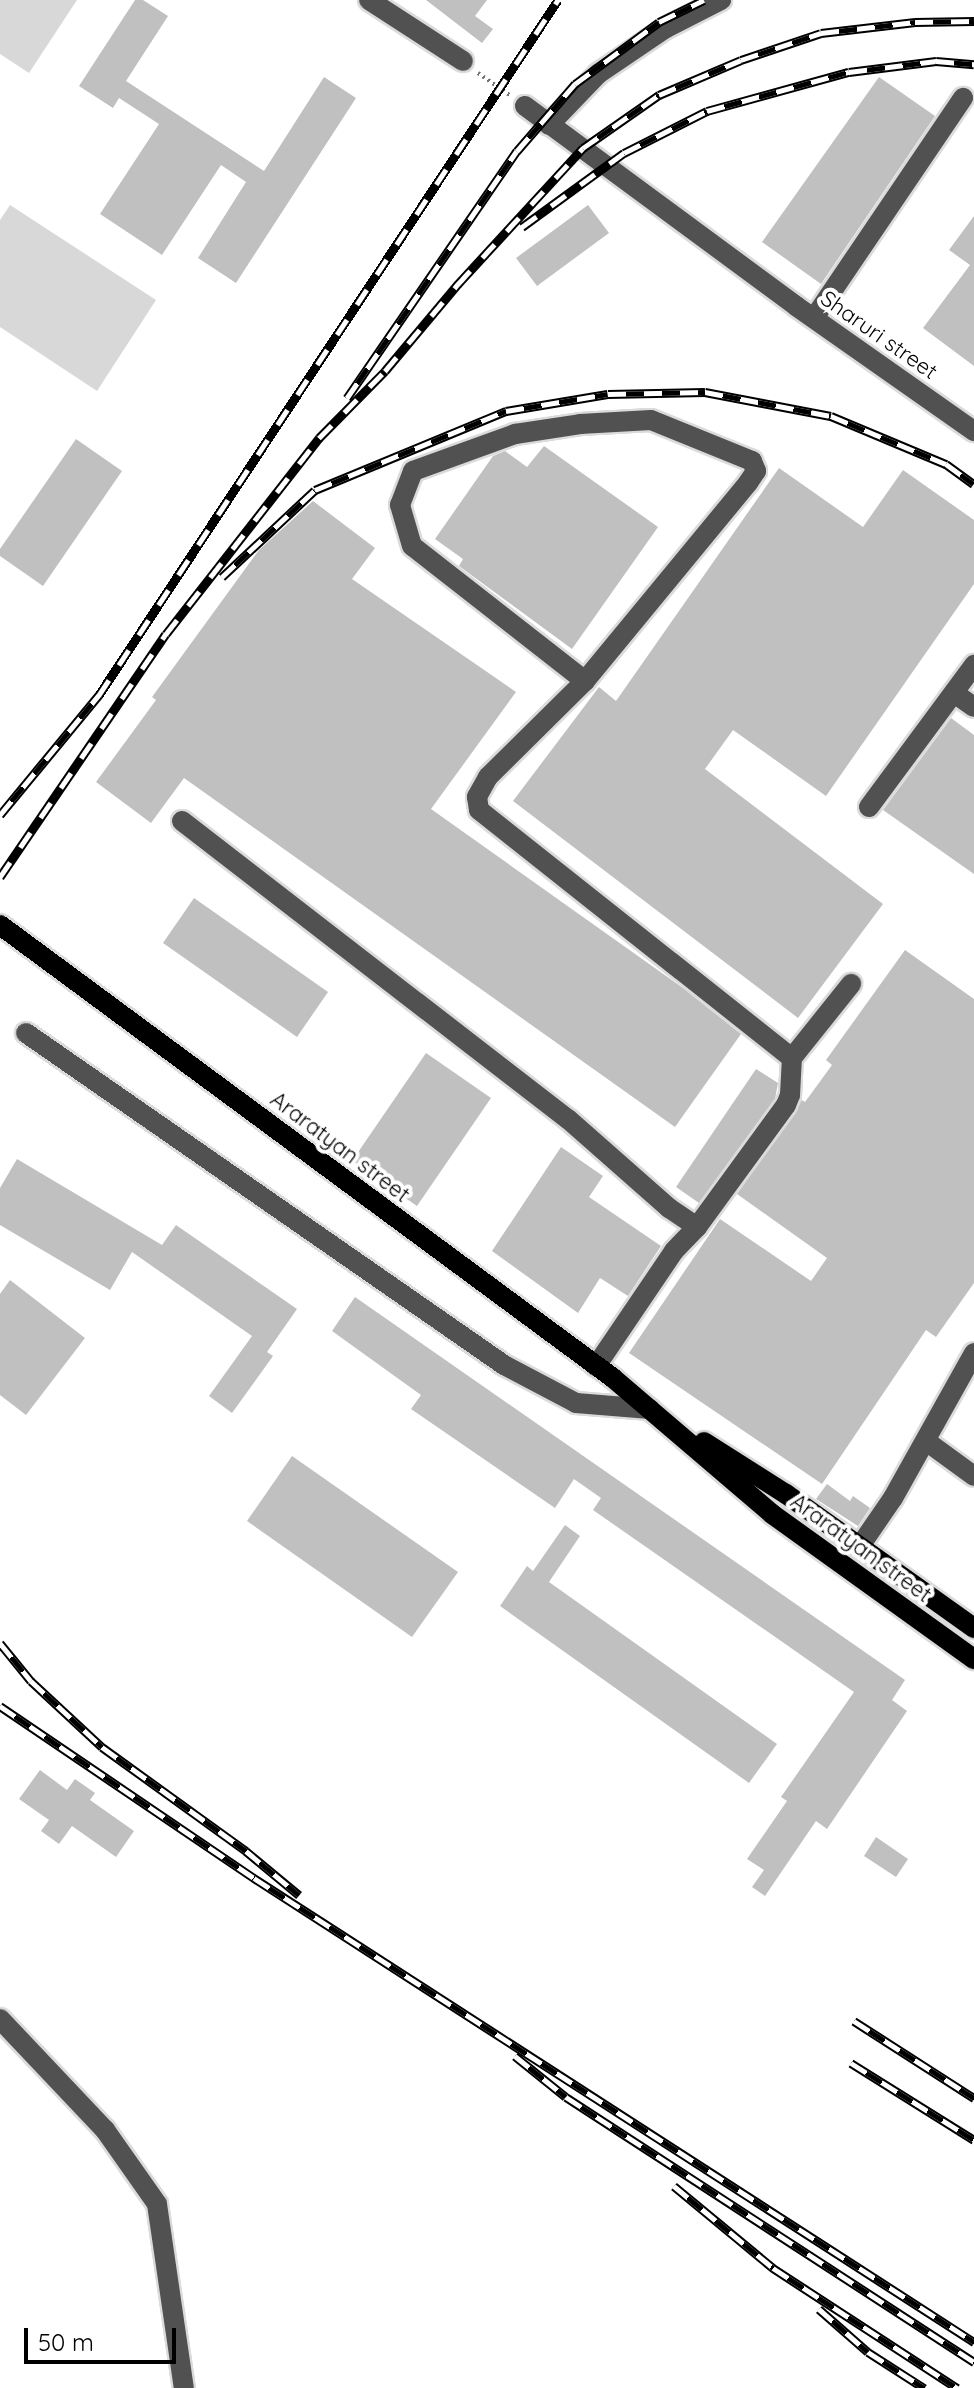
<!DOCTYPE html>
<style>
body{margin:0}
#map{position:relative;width:974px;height:2388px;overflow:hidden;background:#fff;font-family:Quicksand,sans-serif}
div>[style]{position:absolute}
.green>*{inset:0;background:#d8d8d8}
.building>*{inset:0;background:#c0c0c0}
.path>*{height:4px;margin-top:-2px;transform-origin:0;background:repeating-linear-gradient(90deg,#737373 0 2px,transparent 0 6px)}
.roads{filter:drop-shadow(2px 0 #dbdbdb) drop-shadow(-2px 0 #dbdbdb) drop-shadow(0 2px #dbdbdb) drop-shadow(0 -2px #dbdbdb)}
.minor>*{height:20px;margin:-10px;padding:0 10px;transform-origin:10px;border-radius:10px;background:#515151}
.major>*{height:20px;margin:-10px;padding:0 10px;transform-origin:10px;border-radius:10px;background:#000}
.rail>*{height:9px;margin-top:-4.5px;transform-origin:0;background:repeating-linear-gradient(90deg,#fff 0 18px,#000 0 36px);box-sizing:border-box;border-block:2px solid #000}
span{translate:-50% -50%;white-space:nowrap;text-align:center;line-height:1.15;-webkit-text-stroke:8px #fff;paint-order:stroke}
.street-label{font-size:22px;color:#000}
.scale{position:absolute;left:24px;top:2328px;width:152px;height:36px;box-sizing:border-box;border:4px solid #000;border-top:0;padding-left:10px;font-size:24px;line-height:28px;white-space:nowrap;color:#000;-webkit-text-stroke:6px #fff;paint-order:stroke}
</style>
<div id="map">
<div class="green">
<i style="clip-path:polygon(0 0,77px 0,29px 73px,0 54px)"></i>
<i style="clip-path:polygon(10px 205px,156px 300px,97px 391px,0 327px,0 220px)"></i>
</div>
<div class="building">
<i style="clip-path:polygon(135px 0,143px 0,168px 16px,126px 81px,264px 171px,324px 77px,356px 98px,236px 283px,198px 258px,246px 182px,221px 165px,162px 255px,100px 214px,159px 124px,119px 98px,113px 108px,79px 86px)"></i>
<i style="clip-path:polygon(426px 0,487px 0,475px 16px,493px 29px,482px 43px)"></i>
<i style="clip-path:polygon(879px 77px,935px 116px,821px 284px,762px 242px)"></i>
<i style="clip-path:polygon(588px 205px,609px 233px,537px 286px,516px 258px)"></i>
<i style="clip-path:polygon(974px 216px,974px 366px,923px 328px,970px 265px,949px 250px)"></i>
<i style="clip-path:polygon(76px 439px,122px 471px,43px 586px,0 556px,0 549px)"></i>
<i style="clip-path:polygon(544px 446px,658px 527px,572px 649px,459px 566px,463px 559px,435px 539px,493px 456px,505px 451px,527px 467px)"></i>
<i style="clip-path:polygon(779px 468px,863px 527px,903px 470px,974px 520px,974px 584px,826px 796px,733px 730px,705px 769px,883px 904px,798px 1018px,513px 801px,599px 687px,616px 701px)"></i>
<i style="clip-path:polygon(313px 501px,375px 548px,352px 579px,516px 692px,431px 809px,683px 988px,741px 1034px,675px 1127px,184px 778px,151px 823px,96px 782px,156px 700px,152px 697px,259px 550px)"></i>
<i style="clip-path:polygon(951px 718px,974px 735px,974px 874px,883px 810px)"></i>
<i style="clip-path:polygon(194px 898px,328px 992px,297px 1037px,163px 943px)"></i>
<i style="clip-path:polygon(905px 950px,974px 999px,974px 1283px,936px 1337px,926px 1330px,822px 1484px,629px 1353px,720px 1219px,811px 1281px,827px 1258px,737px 1194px,802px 1100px,805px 1102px,832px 1065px,826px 1060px)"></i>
<i style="clip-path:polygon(426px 1053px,491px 1098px,417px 1206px,352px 1161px)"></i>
<i style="clip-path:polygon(756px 1069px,778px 1083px,775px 1099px,699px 1203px,676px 1187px)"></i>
<i style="clip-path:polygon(561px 1147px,603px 1176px,589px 1197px,661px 1246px,628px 1296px,600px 1278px,578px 1313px,492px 1251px)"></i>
<i style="clip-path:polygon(17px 1159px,162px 1245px,176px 1225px,297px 1309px,267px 1352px,273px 1356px,232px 1413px,209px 1396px,252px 1336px,132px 1252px,110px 1290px,0 1225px,0 1188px)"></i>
<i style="clip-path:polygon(10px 1280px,85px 1338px,26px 1415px,0 1395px,0 1294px)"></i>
<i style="clip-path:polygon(355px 1297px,905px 1680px,892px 1700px,907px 1711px,827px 1829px,816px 1821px,765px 1896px,752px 1887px,764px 1870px,747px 1859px,787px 1801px,781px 1797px,854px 1692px,593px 1510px,601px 1498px,574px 1479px,555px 1508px,411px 1409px,421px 1395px,332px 1331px)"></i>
<i style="clip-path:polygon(292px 1456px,458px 1572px,412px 1637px,247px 1521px)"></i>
<i style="clip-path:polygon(827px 1484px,850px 1501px,853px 1496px,870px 1508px,858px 1526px,816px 1499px)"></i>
<i style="clip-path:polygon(565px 1525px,580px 1536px,549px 1582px,777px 1744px,749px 1783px,500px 1606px,527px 1566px,533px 1571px)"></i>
<i style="clip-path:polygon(40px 1770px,67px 1790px,75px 1779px,95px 1793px,90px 1800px,134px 1831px,116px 1857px,72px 1826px,59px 1844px,41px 1831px,49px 1820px,19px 1799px)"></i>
<i style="clip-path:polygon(876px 1837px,908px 1859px,896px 1877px,864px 1856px)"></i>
</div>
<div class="path">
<i style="left:478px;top:73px;width:39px;rotate:35deg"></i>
</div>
<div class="roads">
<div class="minor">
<i style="left:369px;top:0;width:112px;rotate:33deg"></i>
<i style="left:525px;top:106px;width:337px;rotate:36.4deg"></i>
<i style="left:796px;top:306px;width:218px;rotate:35.1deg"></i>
<i style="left:549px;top:125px;width:71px;rotate:-46.1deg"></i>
<i style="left:598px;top:74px;width:82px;rotate:-34.1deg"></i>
<i style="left:666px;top:28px;width:62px;rotate:-27deg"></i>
<i style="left:814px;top:318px;width:266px;rotate:-55.9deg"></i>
<i style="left:585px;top:681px;width:219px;rotate:-142deg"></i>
<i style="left:412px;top:546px;width:43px;rotate:-106.3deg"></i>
<i style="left:400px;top:505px;width:36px;rotate:-69deg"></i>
<i style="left:413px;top:471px;width:109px;rotate:-19.9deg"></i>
<i style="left:515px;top:434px;width:66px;rotate:-8.7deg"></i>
<i style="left:580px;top:424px;width:71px;rotate:-3.2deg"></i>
<i style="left:651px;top:420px;width:109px;rotate:22.1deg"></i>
<i style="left:752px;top:461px;width:11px;rotate:68deg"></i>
<i style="left:756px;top:471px;width:14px;rotate:124deg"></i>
<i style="left:748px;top:483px;width:256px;rotate:129.5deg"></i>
<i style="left:585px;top:681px;width:136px;rotate:135.3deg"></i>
<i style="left:488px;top:777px;width:23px;rotate:119deg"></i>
<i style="left:477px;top:797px;width:13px;rotate:81deg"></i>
<i style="left:479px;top:810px;width:399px;rotate:38.4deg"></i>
<i style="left:954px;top:693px;width:24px;rotate:35deg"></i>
<i style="left:869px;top:807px;width:177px;rotate:-53.5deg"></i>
<i style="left:182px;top:821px;width:488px;rotate:37.7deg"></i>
<i style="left:568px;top:1119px;width:135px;rotate:41.4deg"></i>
<i style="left:669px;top:1208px;width:34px;rotate:34deg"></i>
<i style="left:697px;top:1227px;width:33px;rotate:134deg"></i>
<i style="left:674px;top:1251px;width:139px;rotate:124.1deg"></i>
<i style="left:26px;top:1033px;width:582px;rotate:34.78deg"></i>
<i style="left:504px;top:1365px;width:81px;rotate:27.8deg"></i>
<i style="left:576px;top:1403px;width:74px;rotate:4.6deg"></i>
<i style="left:697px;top:1227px;width:151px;rotate:-53.9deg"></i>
<i style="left:786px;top:1105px;width:11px;rotate:-68deg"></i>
<i style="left:790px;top:1095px;width:37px;rotate:-87deg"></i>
<i style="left:792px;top:1058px;width:95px;rotate:-51.4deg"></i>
<i style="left:926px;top:1441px;width:59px;rotate:36.1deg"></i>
<i style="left:860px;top:1546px;width:58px;rotate:-55.5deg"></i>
<i style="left:893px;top:1498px;width:166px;rotate:-60.8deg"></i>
<i style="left:0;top:2019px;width:153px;rotate:46.6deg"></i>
<i style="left:105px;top:2130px;width:90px;rotate:54.9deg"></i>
<i style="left:157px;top:2204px;width:186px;rotate:81.7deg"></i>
</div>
<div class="major">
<i style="left:0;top:925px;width:762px;rotate:36.46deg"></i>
<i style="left:613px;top:1378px;width:209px;rotate:40.5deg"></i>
<i style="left:772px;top:1514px;width:249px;rotate:35.7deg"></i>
<i style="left:704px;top:1442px;width:97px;rotate:32.4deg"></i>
<i style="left:786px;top:1494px;width:231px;rotate:35.5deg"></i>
</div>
</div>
<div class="rail">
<i style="left:522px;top:227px;width:126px;rotate:-36deg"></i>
<i style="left:624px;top:153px;width:93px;rotate:-26.8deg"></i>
<i style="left:707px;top:111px;width:147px;rotate:-15.4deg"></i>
<i style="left:849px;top:72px;width:88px;rotate:-7.2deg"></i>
<i style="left:936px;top:61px;width:38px;rotate:5deg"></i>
<i style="left:347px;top:398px;width:300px;rotate:-55.5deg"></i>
<i style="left:517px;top:151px;width:89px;rotate:-49.1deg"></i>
<i style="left:575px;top:84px;width:104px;rotate:-36.4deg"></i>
<i style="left:659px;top:22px;width:50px;rotate:-26.1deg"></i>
<i style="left:222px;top:577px;width:127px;rotate:-43.1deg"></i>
<i style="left:315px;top:490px;width:207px;rotate:-22.5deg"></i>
<i style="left:506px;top:411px;width:103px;rotate:-9.5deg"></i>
<i style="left:608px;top:394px;width:97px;rotate:-1.2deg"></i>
<i style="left:705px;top:392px;width:128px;rotate:10.8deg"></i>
<i style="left:831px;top:416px;width:125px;rotate:22.7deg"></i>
<i style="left:946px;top:464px;width:34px;rotate:36deg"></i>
<i style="left:0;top:815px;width:156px;rotate:-50.5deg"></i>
<i style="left:99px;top:695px;width:833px;rotate:-56.56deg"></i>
<i style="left:0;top:877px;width:294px;rotate:-55.7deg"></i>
<i style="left:166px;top:634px;width:249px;rotate:-52deg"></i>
<i style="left:319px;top:438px;width:94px;rotate:-45.4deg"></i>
<i style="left:385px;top:371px;width:114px;rotate:-50deg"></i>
<i style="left:458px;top:284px;width:185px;rotate:-47.4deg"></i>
<i style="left:583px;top:148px;width:93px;rotate:-34.9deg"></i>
<i style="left:659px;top:95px;width:89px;rotate:-23.1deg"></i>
<i style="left:741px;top:60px;width:84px;rotate:-18.6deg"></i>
<i style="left:821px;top:33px;width:95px;rotate:-6.7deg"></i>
<i style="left:915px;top:22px;width:59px;rotate:-1deg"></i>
<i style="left:0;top:1643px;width:49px;rotate:50.8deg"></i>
<i style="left:31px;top:1681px;width:97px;rotate:42.9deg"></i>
<i style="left:102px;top:1747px;width:178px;rotate:35.8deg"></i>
<i style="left:246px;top:1851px;width:69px;rotate:39.7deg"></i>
<i style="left:0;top:1706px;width:307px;rotate:34.1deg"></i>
<i style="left:254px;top:1878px;width:857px;rotate:32.8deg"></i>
<i style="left:854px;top:2021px;width:143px;rotate:32.7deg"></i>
<i style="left:515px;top:2056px;width:65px;rotate:38.8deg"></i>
<i style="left:566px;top:2097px;width:487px;rotate:33deg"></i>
<i style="left:851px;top:2063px;width:145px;rotate:32deg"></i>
<i style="left:674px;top:2186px;width:129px;rotate:39.6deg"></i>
<i style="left:773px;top:2268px;width:220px;rotate:33.1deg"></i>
<i style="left:819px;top:2309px;width:65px;rotate:41.3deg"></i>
<i style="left:868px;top:2352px;width:67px;rotate:32.7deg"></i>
</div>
<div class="street-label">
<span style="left:879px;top:335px;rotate:35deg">Sharuri street</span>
<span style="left:340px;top:1147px;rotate:37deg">Araratyan street</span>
<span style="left:861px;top:1548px;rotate:36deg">Araratyan street</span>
</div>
<div class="scale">50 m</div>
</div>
